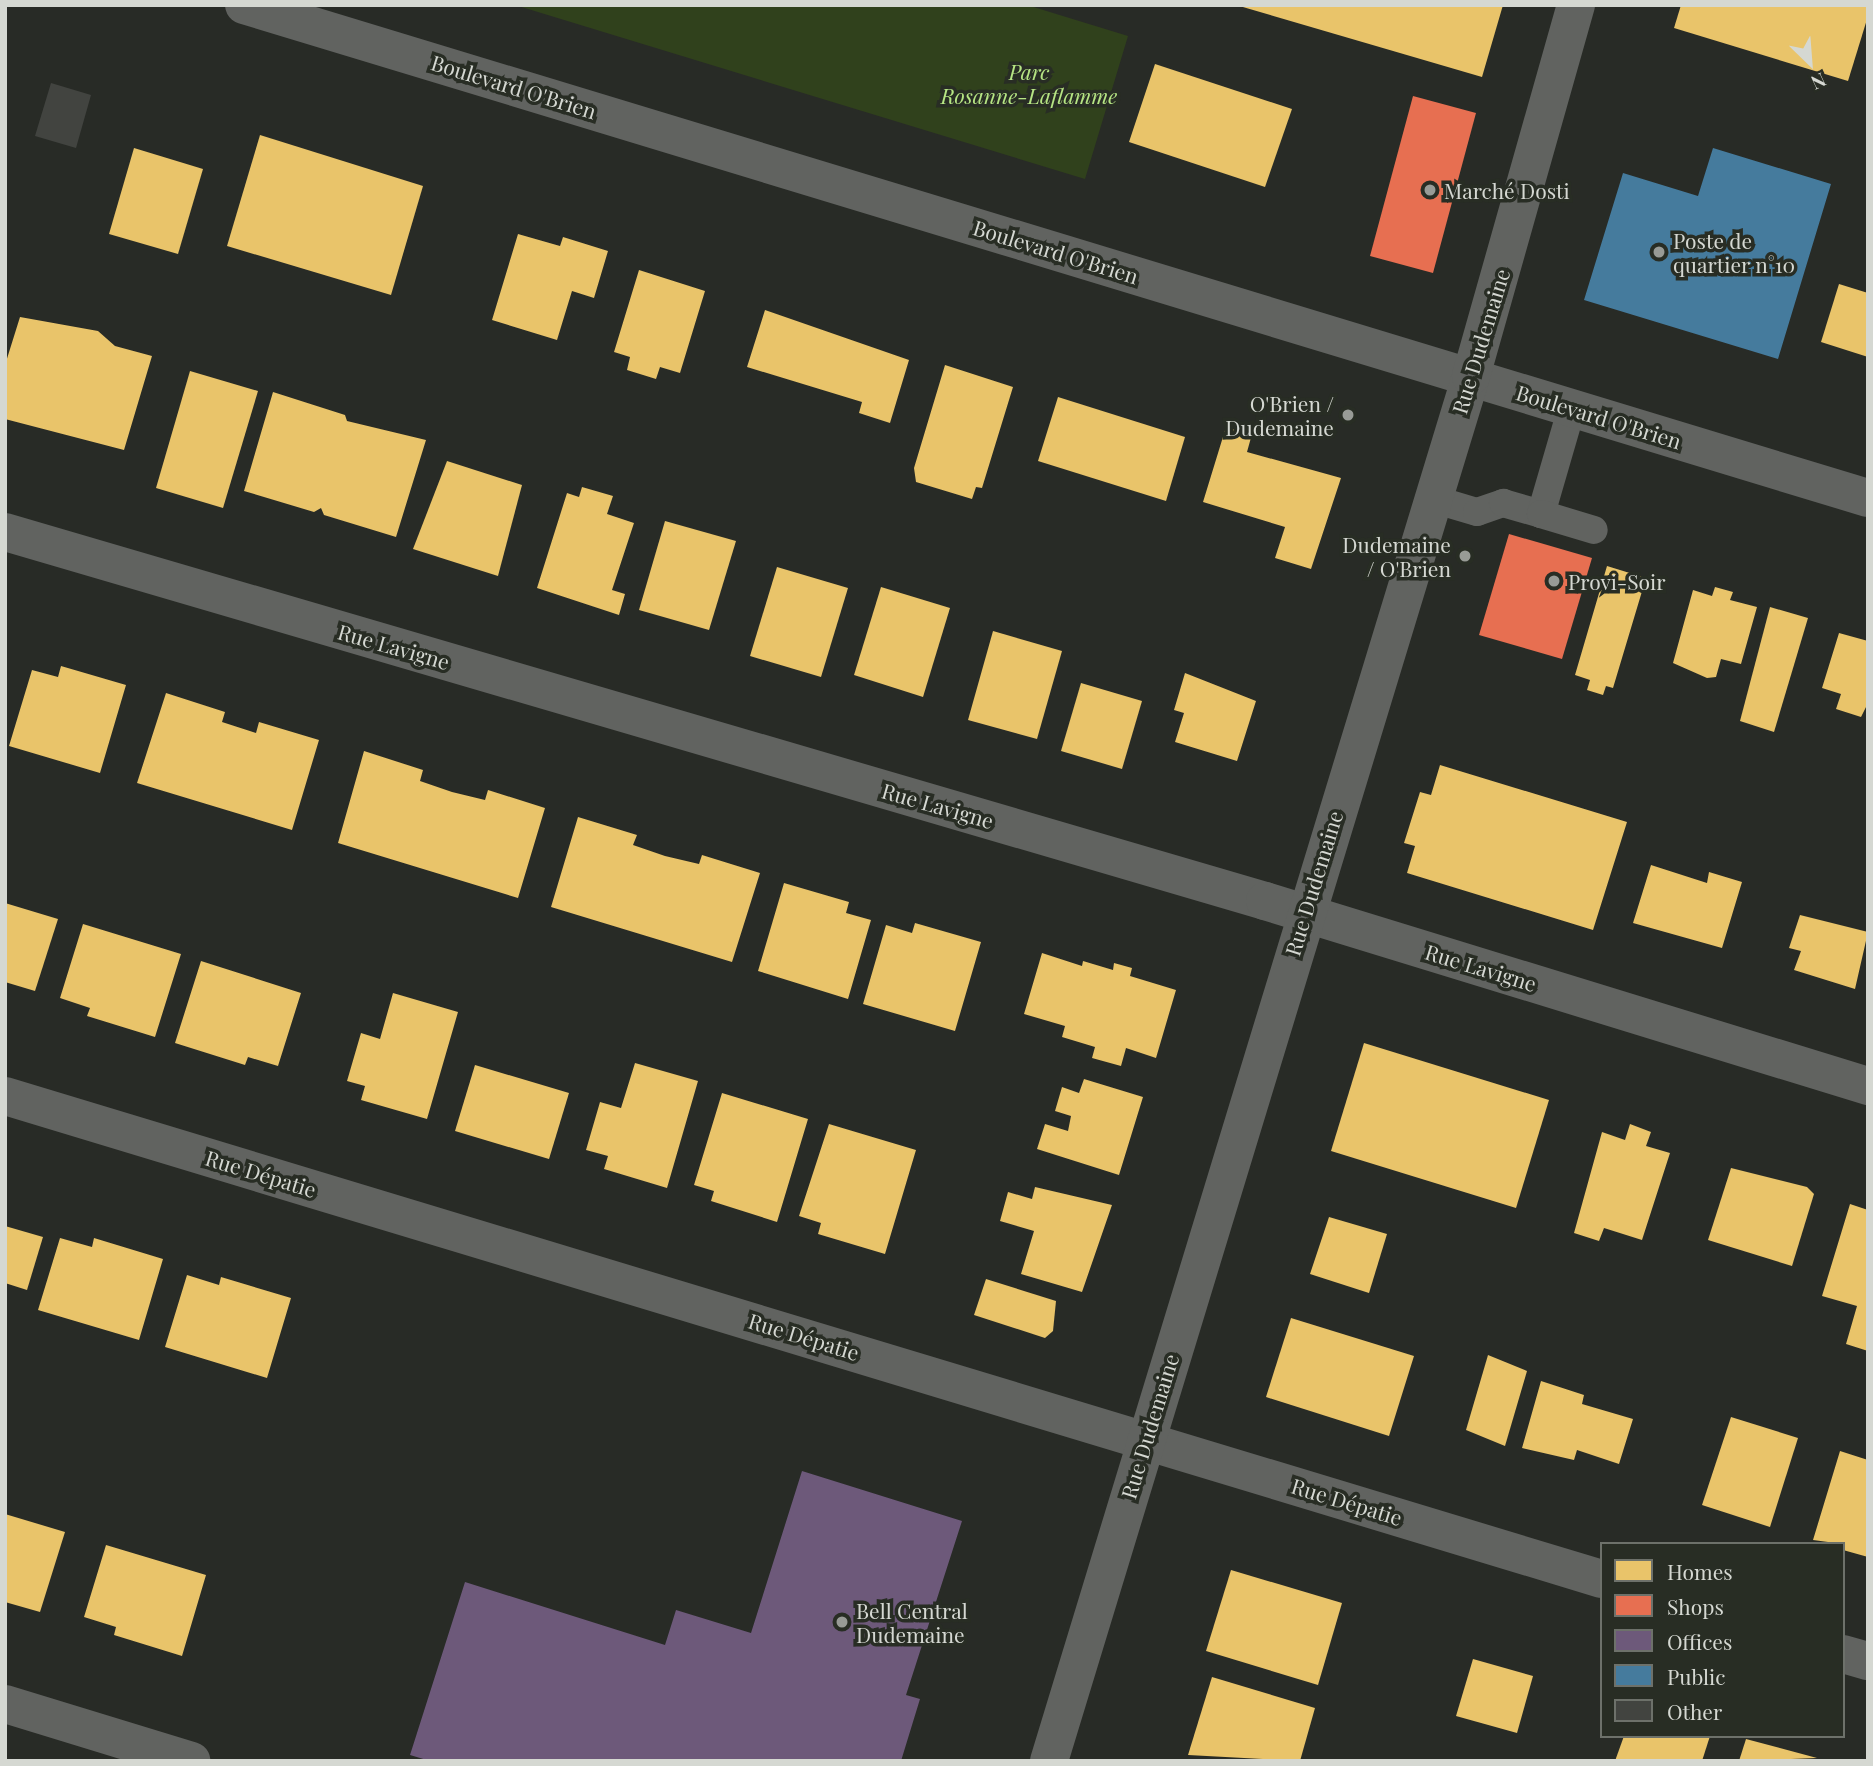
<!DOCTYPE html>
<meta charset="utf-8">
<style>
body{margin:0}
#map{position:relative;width:1873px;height:1766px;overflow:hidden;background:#282b26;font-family:"Playfair Display",serif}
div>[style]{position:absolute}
.green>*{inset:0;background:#30411c}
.homes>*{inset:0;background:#e9c46a}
.shops>*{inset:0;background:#e76f51}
.offices>*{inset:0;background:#6d597a}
.public>*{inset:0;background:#457b9d}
.building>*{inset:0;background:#424440}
.service>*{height:28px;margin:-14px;padding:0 14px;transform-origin:14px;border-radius:14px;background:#616360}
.minor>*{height:38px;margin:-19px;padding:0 19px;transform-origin:19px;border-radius:19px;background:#616360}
.tertiary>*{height:38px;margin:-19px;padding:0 19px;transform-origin:19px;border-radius:19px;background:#616360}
.dots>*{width:19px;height:19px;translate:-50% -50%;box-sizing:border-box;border:4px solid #282d24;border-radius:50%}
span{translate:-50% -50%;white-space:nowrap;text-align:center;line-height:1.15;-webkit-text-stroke:7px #282d24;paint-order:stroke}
.park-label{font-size:21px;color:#b6e584;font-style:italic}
.street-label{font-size:21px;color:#d5d8d2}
.poi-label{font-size:21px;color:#d5d8d2}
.left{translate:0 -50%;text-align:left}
.right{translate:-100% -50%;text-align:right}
.frame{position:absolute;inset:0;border:7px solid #d5d8d2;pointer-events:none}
.legend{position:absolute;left:1600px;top:1542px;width:245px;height:196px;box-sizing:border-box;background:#282d24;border:2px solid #6d716a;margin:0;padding:9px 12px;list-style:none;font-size:21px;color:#d5d8d2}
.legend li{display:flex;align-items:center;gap:14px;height:35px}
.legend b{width:35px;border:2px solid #6d716a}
.north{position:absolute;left:1775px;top:28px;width:70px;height:70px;-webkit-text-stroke:5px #282d24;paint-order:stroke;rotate:155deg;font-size:19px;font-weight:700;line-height:28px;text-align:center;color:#d5d8d2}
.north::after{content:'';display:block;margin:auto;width:24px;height:32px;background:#d5d8d2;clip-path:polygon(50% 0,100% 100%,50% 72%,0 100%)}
</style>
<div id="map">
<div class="green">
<i style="clip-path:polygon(515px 5px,1027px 5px,1128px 36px,1085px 179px)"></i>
</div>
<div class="homes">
<i style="clip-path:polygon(1236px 5px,1503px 5px,1482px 77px)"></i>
<i style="clip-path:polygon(1681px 5px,1868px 5px,1868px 16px,1848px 81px,1674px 28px)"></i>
<i style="clip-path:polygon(1155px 64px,1292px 109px,1265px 187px,1129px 142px)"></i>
<i style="clip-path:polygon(260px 135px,423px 186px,391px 295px,227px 246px)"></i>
<i style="clip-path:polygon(134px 148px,203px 169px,178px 254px,109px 234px)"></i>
<i style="clip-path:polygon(518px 234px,560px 246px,563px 237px,608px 251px,594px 298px,572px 291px,557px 340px,492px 320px)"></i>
<i style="clip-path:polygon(639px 270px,705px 291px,680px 373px,660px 367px,656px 379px,627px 370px,630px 357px,614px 352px)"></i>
<i style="clip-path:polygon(1839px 284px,1868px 293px,1868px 357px,1821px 342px)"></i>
<i style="clip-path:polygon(765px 310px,909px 360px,890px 423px,859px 413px,862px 402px,747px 367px)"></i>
<i style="clip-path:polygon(20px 317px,98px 331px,115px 346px,152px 356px,124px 450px,5px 419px,5px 365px)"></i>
<i style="clip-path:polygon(945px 365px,1013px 387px,982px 488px,976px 487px,972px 499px,916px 482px,914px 468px)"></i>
<i style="clip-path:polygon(190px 371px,258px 391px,223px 508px,156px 488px)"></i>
<i style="clip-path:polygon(273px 392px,345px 415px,347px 421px,426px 440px,396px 537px,324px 515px,321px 508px,314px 512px,244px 491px)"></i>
<i style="clip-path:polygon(1058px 397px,1185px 437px,1166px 501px,1038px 461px)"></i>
<i style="clip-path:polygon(1226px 427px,1252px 434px,1247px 452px,1341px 478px,1311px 569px,1275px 558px,1285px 527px,1203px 502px)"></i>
<i style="clip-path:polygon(447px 461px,522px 485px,498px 576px,413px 549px)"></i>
<i style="clip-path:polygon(582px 487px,613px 496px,607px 514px,634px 523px,612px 590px,625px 594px,619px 615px,537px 588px,567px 493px,579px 497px)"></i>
<i style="clip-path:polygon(665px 521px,736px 541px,709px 630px,639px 610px)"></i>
<i style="clip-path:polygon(1607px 566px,1646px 578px,1613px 688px,1606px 686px,1603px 695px,1587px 690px,1590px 680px,1575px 675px)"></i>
<i style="clip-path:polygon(777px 567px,848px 588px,821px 677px,750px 656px)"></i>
<i style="clip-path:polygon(881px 587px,950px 608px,923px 697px,854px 675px)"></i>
<i style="clip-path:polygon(1715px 587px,1733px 592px,1730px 600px,1757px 607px,1741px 664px,1721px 659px,1716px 677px,1707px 678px,1673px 663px,1693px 590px,1712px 596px)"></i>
<i style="clip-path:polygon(1770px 607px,1808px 618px,1774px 732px,1740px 721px)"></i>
<i style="clip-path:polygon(993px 631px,1062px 651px,1037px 739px,968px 720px)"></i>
<i style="clip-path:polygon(1839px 633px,1868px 641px,1868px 703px,1861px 717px,1836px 709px,1841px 694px,1822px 688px)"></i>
<i style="clip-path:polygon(61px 666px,126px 685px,100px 773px,9px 746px,32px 670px,58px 677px)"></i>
<i style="clip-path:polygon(1185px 673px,1256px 701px,1237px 761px,1175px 742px,1184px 713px,1174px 710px)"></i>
<i style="clip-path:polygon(1081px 683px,1142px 701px,1122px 769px,1061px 751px)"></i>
<i style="clip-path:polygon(166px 693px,225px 712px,222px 722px,256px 733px,259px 722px,319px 740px,292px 830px,137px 783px)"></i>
<i style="clip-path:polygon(364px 751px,423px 770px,420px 781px,452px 792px,485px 800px,488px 790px,545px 808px,518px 898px,338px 843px)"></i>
<i style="clip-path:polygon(1440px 765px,1627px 822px,1593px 930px,1407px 873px,1415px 846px,1404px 843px,1420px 792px,1431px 795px)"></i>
<i style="clip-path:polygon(578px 817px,637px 835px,633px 845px,665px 856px,699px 864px,702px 855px,760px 873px,732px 962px,551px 907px)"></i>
<i style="clip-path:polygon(1651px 865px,1707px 883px,1709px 872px,1742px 882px,1722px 948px,1633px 923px)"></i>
<i style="clip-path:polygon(784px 883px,849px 902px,846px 913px,871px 920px,848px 999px,758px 971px)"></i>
<i style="clip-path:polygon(5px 903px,58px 919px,35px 991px,5px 982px)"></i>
<i style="clip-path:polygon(1800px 915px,1868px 932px,1855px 989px,1794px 970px,1801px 951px,1789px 948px)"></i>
<i style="clip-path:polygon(915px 923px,981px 942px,955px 1031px,863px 1004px,886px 925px,912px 933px)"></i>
<i style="clip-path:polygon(83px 924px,181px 954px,155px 1037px,87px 1016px,90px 1008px,60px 998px)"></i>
<i style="clip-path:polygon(1042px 953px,1082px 966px,1083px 961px,1113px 970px,1114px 963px,1132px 968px,1130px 976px,1176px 990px,1156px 1058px,1126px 1048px,1121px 1066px,1092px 1058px,1095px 1047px,1062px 1037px,1065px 1026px,1024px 1014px)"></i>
<i style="clip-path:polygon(201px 961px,301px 993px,278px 1066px,248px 1057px,245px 1065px,175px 1043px)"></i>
<i style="clip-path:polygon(393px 993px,458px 1012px,427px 1119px,361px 1100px,365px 1086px,347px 1081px,361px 1033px,380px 1039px)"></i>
<i style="clip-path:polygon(1364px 1043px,1549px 1100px,1516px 1208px,1331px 1151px)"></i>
<i style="clip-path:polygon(635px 1063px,698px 1081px,667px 1188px,604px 1169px,608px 1156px,586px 1150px,600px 1102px,621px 1108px)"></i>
<i style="clip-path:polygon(475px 1065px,569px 1093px,549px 1159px,455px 1131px)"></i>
<i style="clip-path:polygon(1084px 1079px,1143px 1097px,1119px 1175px,1037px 1149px,1045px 1124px,1068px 1131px,1071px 1116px,1055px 1111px,1062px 1087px,1079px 1093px)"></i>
<i style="clip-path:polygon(722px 1093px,808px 1119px,777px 1222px,711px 1201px,714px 1191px,694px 1185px)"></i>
<i style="clip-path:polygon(829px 1124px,916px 1150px,885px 1254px,818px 1234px,821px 1223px,799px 1216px)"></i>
<i style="clip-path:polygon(1630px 1124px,1651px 1132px,1646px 1146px,1670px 1153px,1642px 1240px,1604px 1228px,1599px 1241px,1574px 1233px,1602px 1132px,1625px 1140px)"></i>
<i style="clip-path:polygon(1731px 1168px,1807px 1187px,1814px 1194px,1792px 1266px,1708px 1240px)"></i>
<i style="clip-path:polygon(1035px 1187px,1112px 1205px,1082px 1292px,1021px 1274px,1034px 1231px,1000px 1221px,1008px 1192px,1032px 1199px)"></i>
<i style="clip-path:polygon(1850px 1204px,1868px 1210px,1868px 1351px,1846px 1344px,1857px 1306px,1822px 1296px)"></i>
<i style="clip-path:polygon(1329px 1217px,1387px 1234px,1369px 1293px,1310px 1274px)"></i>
<i style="clip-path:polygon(5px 1226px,43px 1237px,27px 1290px,5px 1283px)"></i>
<i style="clip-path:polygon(60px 1238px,92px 1247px,94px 1238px,163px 1259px,139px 1340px,38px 1310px)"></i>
<i style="clip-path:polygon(187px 1275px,219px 1285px,221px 1277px,291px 1298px,267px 1378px,165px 1347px)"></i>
<i style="clip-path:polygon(986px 1279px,1056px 1301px,1053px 1331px,1045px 1338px,974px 1315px)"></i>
<i style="clip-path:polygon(1291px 1318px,1414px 1356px,1389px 1436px,1266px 1397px)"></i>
<i style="clip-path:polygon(1488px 1355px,1527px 1371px,1505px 1446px,1466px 1430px)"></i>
<i style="clip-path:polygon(1541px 1381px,1584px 1395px,1582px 1404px,1633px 1419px,1619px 1464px,1577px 1450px,1574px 1460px,1522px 1448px)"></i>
<i style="clip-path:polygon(1731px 1417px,1798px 1438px,1770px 1527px,1702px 1505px)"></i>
<i style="clip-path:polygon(1840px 1451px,1868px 1460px,1868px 1557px,1843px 1550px,1843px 1544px,1813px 1540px)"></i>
<i style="clip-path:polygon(5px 1514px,65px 1532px,40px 1612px,5px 1602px)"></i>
<i style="clip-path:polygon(106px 1545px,206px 1575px,182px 1656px,114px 1635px,116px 1627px,84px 1617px)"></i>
<i style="clip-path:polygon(1231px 1570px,1342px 1603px,1318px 1685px,1206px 1651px)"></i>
<i style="clip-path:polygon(1473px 1659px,1533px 1676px,1517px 1733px,1456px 1716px)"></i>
<i style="clip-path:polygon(1212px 1677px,1315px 1708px,1300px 1761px,1188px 1755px)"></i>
<i style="clip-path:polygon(1624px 1736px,1710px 1736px,1702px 1761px,1615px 1761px)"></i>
<i style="clip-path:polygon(1746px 1739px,1817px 1758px,1739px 1761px)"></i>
</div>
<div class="shops">
<i style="clip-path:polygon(1413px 96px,1476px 113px,1433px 273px,1370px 256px)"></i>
<i style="clip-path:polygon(1509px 534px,1592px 558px,1562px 659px,1479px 635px)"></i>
</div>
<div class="offices">
<i style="clip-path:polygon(802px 1471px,962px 1521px,906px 1695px,920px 1699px,901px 1761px,430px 1761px,410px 1755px,465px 1582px,665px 1645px,676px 1610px,751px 1633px)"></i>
</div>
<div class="public">
<i style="clip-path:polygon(1713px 148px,1831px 184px,1778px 359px,1584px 300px,1623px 173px,1698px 196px)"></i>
</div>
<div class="building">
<i style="clip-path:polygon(51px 83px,91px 95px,76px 148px,35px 136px)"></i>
</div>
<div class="service">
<i style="left:1433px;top:499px;width:46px;rotate:16.5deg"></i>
<i style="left:1477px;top:512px;width:28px;rotate:-19deg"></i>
<i style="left:1503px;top:503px;width:40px;rotate:16deg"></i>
<i style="left:1541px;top:514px;width:111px;rotate:-73.8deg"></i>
<i style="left:1541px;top:514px;width:55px;rotate:16.8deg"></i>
</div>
<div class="minor">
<i style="left:5px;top:532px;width:1313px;rotate:16.32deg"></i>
<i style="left:1265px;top:901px;width:631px;rotate:17.06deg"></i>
<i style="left:5px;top:1096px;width:1668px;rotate:16.83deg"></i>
<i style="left:1843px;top:1654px;width:26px;rotate:16deg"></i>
<i style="left:5px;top:1704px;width:195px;rotate:17deg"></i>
</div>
<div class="tertiary">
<i style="left:244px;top:5px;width:1697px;rotate:16.89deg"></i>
<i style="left:1049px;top:1761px;width:1448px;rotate:-73.05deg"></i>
<i style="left:1471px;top:376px;width:386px;rotate:-74.2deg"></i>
</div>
<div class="dots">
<i style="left:1430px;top:190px;background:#989b96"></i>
<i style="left:1659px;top:252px;background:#989b96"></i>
<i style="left:1348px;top:415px;background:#989b96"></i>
<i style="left:1465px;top:556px;background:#989b96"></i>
<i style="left:1554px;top:581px;background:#989b96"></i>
<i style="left:842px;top:1622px;background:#989b96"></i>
</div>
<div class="park-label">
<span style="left:1029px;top:83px">Parc<br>Rosanne-Laflamme</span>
</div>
<div class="street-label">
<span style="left:514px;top:86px;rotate:17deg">Boulevard O'Brien</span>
<span style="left:1056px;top:251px;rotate:17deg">Boulevard O'Brien</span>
<span style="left:1480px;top:341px;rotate:-73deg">Rue Dudemaine</span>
<span style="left:1599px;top:416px;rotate:17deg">Boulevard O'Brien</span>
<span style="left:394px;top:646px;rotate:16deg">Rue Lavigne</span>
<span style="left:938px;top:805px;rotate:16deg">Rue Lavigne</span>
<span style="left:1313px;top:883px;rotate:-73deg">Rue Dudemaine</span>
<span style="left:1481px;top:967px;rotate:17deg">Rue Lavigne</span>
<span style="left:261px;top:1173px;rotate:17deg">Rue Dépatie</span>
<span style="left:804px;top:1336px;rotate:17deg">Rue Dépatie</span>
<span style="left:1149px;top:1426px;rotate:-73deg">Rue Dudemaine</span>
<span style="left:1347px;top:1501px;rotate:17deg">Rue Dépatie</span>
</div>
<div class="poi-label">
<span class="left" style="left:1444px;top:190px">Marché Dosti</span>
<span class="left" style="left:1673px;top:252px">Poste de<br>quartier n°10</span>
<span class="right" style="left:1334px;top:415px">O'Brien /<br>Dudemaine</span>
<span class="right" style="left:1451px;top:556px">Dudemaine<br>/ O'Brien</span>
<span class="left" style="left:1568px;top:581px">Provi-Soir</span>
<span class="left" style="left:856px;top:1622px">Bell Central<br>Dudemaine</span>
</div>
<div class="frame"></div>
<ul class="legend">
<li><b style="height:19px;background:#e9c46a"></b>Homes</li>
<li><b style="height:19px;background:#e76f51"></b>Shops</li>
<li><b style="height:19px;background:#6d597a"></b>Offices</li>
<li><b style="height:19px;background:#457b9d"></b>Public</li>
<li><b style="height:19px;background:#424440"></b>Other</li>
</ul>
<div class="north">N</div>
</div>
